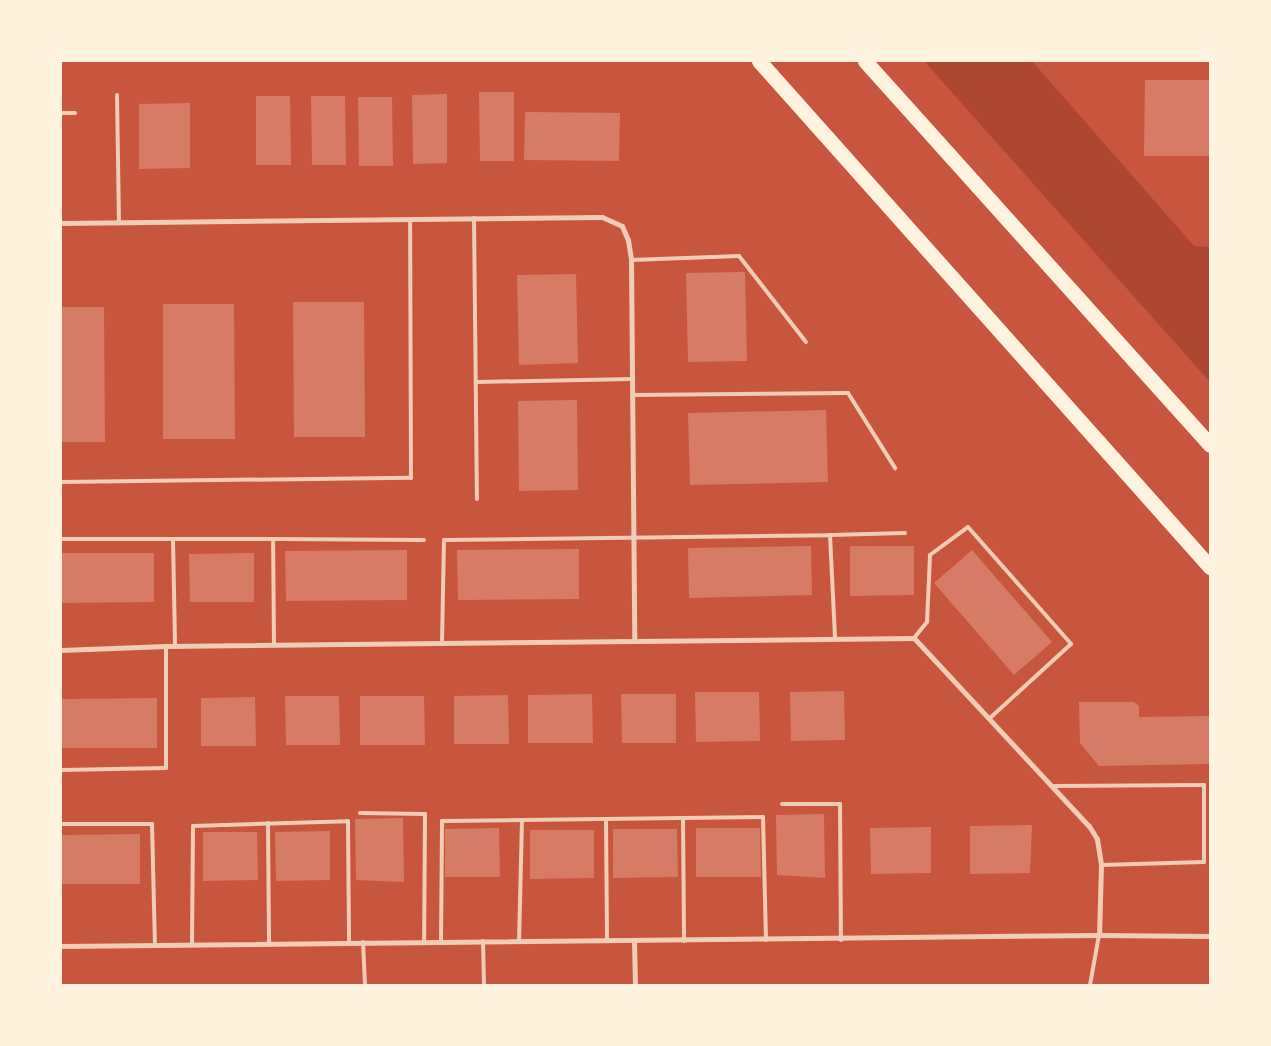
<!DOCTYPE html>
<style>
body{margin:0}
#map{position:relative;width:1271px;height:1046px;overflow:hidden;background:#c8553d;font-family:"Varela Round",sans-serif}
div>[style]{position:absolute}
.green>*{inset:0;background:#ae4732}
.building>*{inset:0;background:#d67c66}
.service>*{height:4px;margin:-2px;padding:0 2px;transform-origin:2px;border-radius:2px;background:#f1ccb7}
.minor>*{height:5px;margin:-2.5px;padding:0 2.5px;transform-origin:2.5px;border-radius:2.5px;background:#f1ccb7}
.motorway>*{height:15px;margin:-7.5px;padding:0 7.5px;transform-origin:7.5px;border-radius:7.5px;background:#fff3e0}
span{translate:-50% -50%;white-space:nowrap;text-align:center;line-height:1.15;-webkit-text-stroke:5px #fff3e0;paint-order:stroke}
.frame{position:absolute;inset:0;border:62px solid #fff3e0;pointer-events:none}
</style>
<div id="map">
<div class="green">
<i style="clip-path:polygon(924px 61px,1032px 61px,1194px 246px,1210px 247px,1210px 382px)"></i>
</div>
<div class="building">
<i style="clip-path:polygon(1145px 80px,1210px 80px,1210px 156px,1144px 156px)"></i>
<i style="clip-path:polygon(479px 92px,514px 92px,514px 161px,480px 161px)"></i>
<i style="clip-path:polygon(447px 94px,447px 163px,413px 164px,412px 95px)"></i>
<i style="clip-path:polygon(256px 96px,290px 96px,291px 165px,256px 165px)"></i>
<i style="clip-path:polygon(311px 96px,345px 96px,346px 165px,312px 165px)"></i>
<i style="clip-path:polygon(358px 97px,392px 97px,393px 166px,359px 166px)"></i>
<i style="clip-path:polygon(190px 103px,190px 168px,139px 169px,139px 104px)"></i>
<i style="clip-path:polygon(525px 112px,620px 113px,619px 161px,524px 160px)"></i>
<i style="clip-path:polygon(745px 272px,747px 361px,688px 362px,686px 273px)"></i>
<i style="clip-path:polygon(576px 274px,578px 363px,519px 365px,517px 275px)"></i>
<i style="clip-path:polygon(293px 302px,364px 302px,365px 437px,294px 437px)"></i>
<i style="clip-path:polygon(163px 304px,234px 304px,235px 439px,163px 439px)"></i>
<i style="clip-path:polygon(61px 307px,104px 307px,105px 442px,61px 442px)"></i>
<i style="clip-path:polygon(577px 400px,578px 490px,519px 491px,518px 401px)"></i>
<i style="clip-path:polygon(826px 410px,828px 482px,690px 485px,688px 413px)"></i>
<i style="clip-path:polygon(811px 546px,812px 595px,689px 598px,688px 548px)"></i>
<i style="clip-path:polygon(850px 546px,914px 546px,914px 595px,850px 596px)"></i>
<i style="clip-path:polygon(579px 549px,579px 599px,458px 600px,457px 550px)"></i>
<i style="clip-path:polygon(407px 550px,407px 600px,286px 601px,285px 551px)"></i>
<i style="clip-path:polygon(972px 550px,1052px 642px,1014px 675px,934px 583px)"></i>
<i style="clip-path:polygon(61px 553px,154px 553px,154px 602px,61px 603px)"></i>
<i style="clip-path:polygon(254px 553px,254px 602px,190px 602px,189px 554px)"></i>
<i style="clip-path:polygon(844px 691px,845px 740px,791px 741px,790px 692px)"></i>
<i style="clip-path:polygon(695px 692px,759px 692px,760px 741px,696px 742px)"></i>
<i style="clip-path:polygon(592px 694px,593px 743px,528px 743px,528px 695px)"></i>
<i style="clip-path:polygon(621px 694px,676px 694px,676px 743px,622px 743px)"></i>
<i style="clip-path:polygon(508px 695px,509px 744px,454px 744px,454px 696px)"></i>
<i style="clip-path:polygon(285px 696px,339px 696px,340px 745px,286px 745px)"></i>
<i style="clip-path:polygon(360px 696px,424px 696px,425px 745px,360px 745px)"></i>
<i style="clip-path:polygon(255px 697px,256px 746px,201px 746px,201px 698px)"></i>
<i style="clip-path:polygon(157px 698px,157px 748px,61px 748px,61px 699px)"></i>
<i style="clip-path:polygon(1079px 702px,1134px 702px,1139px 706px,1139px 717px,1210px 716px,1210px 764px,1099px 766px,1080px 743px)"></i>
<i style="clip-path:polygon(824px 814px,825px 878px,777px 875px,776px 815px)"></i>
<i style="clip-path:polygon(403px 818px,404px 882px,356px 880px,355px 819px)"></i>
<i style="clip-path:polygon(1032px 825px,1030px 873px,970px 874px,970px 826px)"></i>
<i style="clip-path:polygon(931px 827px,931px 873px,871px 874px,870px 828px)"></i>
<i style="clip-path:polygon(499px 828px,500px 877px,445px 877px,445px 829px)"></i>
<i style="clip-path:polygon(696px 828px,760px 828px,761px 877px,696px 877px)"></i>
<i style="clip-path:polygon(613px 829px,677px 829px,678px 877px,613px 878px)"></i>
<i style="clip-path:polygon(530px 830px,594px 830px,594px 878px,530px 879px)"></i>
<i style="clip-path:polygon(330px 831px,330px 880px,276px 881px,275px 832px)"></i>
<i style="clip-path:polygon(203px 832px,257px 832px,258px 880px,203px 881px)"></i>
<i style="clip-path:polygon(140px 834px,140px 884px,61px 884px,61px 835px)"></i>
</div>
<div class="service">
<i style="left:117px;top:95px;width:127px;rotate:89.1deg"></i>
<i style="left:61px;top:113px;width:14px"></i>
<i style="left:474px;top:218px;width:281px;rotate:89.4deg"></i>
<i style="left:631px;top:260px;width:108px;rotate:-2.1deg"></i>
<i style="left:739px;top:256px;width:109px;rotate:52.1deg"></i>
<i style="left:476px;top:382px;width:156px;rotate:-1.1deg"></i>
<i style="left:632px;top:395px;width:216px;rotate:-0.5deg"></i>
<i style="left:848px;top:393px;width:89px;rotate:57.9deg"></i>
<i style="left:61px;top:482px;width:350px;rotate:-0.7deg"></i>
<i style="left:411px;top:478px;width:259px;rotate:-90.2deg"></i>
<i style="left:830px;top:535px;width:75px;rotate:-1.5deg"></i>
<i style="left:61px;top:539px;width:212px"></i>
<i style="left:173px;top:539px;width:107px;rotate:88.9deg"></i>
<i style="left:914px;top:638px;width:21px;rotate:-51deg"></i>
<i style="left:927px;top:622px;width:67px;rotate:-87.4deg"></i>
<i style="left:930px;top:555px;width:47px;rotate:-36.4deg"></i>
<i style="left:968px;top:527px;width:156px;rotate:48.6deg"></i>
<i style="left:1071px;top:644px;width:110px;rotate:137.6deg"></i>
<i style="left:442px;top:643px;width:103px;rotate:-88.9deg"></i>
<i style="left:444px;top:540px;width:386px;rotate:-0.7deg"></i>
<i style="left:830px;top:535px;width:104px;rotate:87.2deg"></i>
<i style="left:274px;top:645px;width:106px;rotate:-90.5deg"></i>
<i style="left:273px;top:539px;width:151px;rotate:0.4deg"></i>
<i style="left:61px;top:770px;width:105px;rotate:-1.1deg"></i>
<i style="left:166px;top:768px;width:122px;rotate:-90deg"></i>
<i style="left:1052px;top:786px;width:152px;rotate:-0.4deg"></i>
<i style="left:1204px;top:785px;width:77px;rotate:90deg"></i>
<i style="left:1204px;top:862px;width:103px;rotate:178.3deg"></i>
<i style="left:782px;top:804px;width:58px"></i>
<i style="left:840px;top:804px;width:136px;rotate:89.6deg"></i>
<i style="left:360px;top:813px;width:65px;rotate:0.9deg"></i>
<i style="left:425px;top:814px;width:128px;rotate:90.4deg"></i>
<i style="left:683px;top:819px;width:122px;rotate:89.5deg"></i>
<i style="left:522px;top:820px;width:241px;rotate:-0.7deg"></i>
<i style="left:763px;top:817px;width:123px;rotate:88.6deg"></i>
<i style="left:606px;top:820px;width:121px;rotate:89.5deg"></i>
<i style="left:268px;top:823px;width:120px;rotate:89.5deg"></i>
<i style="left:61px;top:824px;width:91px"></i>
<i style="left:152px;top:824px;width:119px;rotate:88.6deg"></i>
<i style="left:483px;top:941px;width:44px;rotate:88.7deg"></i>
<i style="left:363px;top:942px;width:43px;rotate:87.3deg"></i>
<i style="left:441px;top:942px;width:121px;rotate:-89.5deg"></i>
<i style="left:442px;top:821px;width:80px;rotate:-0.7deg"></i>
<i style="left:522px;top:820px;width:121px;rotate:91.4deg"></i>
<i style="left:192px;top:943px;width:117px;rotate:-89.5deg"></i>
<i style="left:193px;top:826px;width:155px;rotate:-1.8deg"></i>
<i style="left:348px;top:821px;width:121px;rotate:89.5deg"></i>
<i style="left:1090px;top:985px;width:51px;rotate:-79.8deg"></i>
</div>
<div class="minor">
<i style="left:61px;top:223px;width:541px;rotate:-0.64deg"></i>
<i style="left:602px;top:217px;width:22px;rotate:24deg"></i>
<i style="left:622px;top:226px;width:15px;rotate:67deg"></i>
<i style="left:628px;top:240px;width:20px;rotate:81deg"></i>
<i style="left:631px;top:260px;width:381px;rotate:89.5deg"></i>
<i style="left:61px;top:650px;width:105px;rotate:-2.2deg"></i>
<i style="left:166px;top:646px;width:748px;rotate:-0.61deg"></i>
<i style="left:914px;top:638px;width:257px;rotate:47.1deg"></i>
<i style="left:1089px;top:826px;width:15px;rotate:58deg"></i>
<i style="left:1097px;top:839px;width:26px;rotate:81deg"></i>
<i style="left:1101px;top:865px;width:70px;rotate:91.6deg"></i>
<i style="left:634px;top:941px;width:44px;rotate:88.7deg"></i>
<i style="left:61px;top:946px;width:1038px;rotate:-0.61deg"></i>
<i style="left:1099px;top:935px;width:111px;rotate:0.5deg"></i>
</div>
<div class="motorway">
<i style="left:759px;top:61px;width:678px;rotate:48.29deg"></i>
<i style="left:865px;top:61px;width:516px;rotate:48.06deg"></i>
</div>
<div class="frame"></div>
</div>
